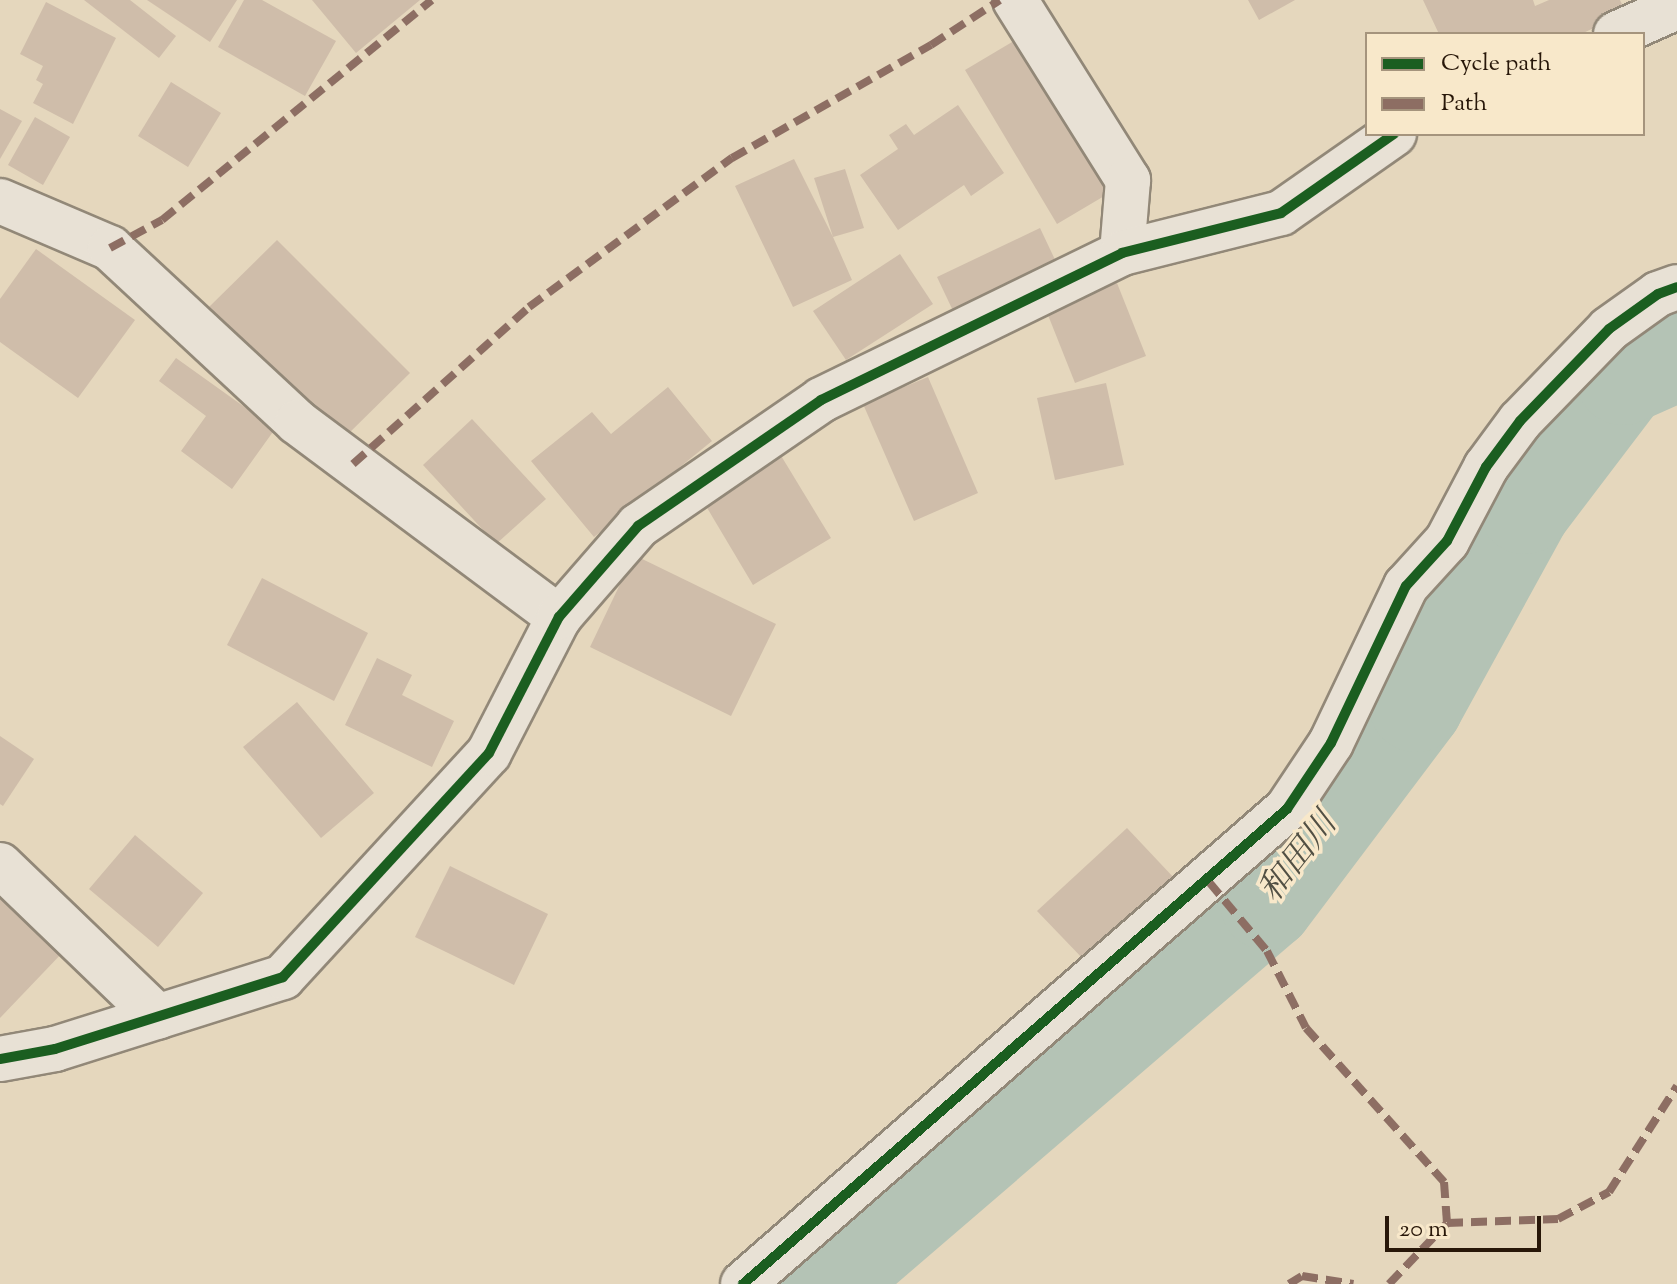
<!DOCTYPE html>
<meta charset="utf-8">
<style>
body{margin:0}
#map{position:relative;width:1677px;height:1284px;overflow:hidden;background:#e5d7bd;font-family:"Sorts Mill Goudy","Noto Serif JP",serif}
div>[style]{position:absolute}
.river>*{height:94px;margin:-47px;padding:0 47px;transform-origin:47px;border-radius:47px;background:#b4c3b5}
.building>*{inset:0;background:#cfbdaa}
.roads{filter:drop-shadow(2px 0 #928878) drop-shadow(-2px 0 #928878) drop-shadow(0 2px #928878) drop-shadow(0 -2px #928878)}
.street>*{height:44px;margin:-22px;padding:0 22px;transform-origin:22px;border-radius:22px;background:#e8e1d5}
.quiet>*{height:8px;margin-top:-4px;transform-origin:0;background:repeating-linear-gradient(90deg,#8d6e63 0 16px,transparent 0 24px)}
.cycleway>*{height:10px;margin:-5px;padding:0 5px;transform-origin:5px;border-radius:5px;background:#1b5e20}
span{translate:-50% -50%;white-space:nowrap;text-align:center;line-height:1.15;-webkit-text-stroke:7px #f8e8ca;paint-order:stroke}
.water-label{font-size:34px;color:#525044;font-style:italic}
.legend{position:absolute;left:1365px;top:32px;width:280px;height:104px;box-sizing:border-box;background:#f8e8ca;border:2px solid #a5947d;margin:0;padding:10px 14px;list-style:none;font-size:24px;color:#281709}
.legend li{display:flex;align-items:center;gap:16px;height:40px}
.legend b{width:40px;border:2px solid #a5947d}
.scale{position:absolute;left:1385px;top:1216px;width:156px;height:36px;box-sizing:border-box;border:4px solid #281709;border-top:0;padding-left:10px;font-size:24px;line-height:28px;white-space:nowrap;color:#281709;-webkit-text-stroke:6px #f8e8ca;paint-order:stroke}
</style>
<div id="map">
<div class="river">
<i style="left:824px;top:1284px;width:584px;rotate:-40.7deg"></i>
<i style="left:1267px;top:903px;width:248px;rotate:-53deg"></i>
<i style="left:1416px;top:705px;width:226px;rotate:-61.2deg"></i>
<i style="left:1525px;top:507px;width:162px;rotate:-52.8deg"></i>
<i style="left:1623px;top:378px;width:59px;rotate:-24deg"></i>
</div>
<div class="building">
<i style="clip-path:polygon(84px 0,130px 0,176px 36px,159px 58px)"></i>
<i style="clip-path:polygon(147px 0,237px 0,210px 42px)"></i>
<i style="clip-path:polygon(244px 0,262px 0,336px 41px,305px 96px,218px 47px)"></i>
<i style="clip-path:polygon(312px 0,420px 0,356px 53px)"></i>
<i style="clip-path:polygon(1248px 0,1295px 0,1259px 20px)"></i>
<i style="clip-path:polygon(1423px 0,1533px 0,1535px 6px,1549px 0,1620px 0,1626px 13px,1581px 34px,1439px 34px)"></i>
<i style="clip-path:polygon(46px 2px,116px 38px,73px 124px,33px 103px,43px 84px,36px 80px,43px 66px,20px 54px)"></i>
<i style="clip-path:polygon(1019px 38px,1111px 192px,1057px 224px,965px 70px)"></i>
<i style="clip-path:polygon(171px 82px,221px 113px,188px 167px,138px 136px)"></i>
<i style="clip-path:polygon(958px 105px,1004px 173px,971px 196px,964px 185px,898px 230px,860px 175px,898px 149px,889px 135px,906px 124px,914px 135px)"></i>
<i style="clip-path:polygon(0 109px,22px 121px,0 159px)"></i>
<i style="clip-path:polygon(35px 117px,70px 137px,43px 185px,8px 165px)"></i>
<i style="clip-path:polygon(794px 159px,833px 237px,814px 178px,845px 169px,864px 228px,833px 237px,852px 280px,793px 307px,735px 186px)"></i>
<i style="clip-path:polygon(1040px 228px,1058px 266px,955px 315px,937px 277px)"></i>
<i style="clip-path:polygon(277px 240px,410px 373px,343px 439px,209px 307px)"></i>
<i style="clip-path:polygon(36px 249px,135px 320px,78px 398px,0 342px,0 299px)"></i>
<i style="clip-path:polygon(900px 254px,933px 304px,846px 360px,813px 311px)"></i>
<i style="clip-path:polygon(1117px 283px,1146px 356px,1075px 383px,1046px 310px)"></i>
<i style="clip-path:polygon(176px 358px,275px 429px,232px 489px,181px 451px,206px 416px,159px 381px)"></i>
<i style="clip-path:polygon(928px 377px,978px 493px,914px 521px,863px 404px)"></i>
<i style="clip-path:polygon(1106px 383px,1124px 465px,1055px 480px,1037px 398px)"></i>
<i style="clip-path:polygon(668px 387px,712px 441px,594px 537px,531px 461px,592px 412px,611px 434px)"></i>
<i style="clip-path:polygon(472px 419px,546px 499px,496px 544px,423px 465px)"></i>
<i style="clip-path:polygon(780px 454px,831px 538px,753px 585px,703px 501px)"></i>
<i style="clip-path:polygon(634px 555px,776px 624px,731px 716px,590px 647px)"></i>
<i style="clip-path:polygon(262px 578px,368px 633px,334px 701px,227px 645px)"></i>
<i style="clip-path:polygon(377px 658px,412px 675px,402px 695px,454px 721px,432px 767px,345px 725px)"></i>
<i style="clip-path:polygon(297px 702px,374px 793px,321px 838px,243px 747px)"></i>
<i style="clip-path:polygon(0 736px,34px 759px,3px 806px,0 804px)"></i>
<i style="clip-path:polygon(1127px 828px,1175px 879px,1086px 962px,1037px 911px)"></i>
<i style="clip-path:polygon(135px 835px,203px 893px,158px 947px,89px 889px)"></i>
<i style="clip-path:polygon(450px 866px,548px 914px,514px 985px,415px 937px)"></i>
<i style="clip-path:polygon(0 891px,64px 951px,0 1018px)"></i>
</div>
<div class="roads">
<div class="street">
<i style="left:1015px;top:0;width:213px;rotate:57.9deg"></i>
<i style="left:1128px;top:180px;width:73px;rotate:94.7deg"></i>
<i style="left:1616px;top:34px;width:67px;rotate:-23.9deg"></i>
<i style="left:0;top:201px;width:120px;rotate:23.1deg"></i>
<i style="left:110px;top:248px;width:255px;rotate:42.9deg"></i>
<i style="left:297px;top:422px;width:327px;rotate:36.7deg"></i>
<i style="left:0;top:865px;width:219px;rotate:43.9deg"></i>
<i style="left:0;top:1059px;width:56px;rotate:-10.3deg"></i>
<i style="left:55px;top:1049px;width:239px;rotate:-17.5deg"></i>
<i style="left:283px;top:977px;width:304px;rotate:-47.4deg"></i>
<i style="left:489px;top:753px;width:153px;rotate:-62.8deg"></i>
<i style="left:559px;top:617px;width:121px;rotate:-49deg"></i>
<i style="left:638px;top:526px;width:222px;rotate:-34.5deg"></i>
<i style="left:821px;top:400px;width:335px;rotate:-26deg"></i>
<i style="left:1122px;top:253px;width:164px;rotate:-14.1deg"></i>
<i style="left:1281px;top:213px;width:138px;rotate:-35deg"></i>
<i style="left:743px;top:1284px;width:722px;rotate:-41.13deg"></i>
<i style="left:1287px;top:809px;width:79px;rotate:-56.3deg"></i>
<i style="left:1331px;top:743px;width:174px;rotate:-64.5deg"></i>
<i style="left:1406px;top:586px;width:61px;rotate:-47.7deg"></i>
<i style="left:1447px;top:541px;width:84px;rotate:-62.2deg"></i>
<i style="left:1486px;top:467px;width:57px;rotate:-53.5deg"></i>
<i style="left:1520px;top:421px;width:128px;rotate:-45.9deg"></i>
<i style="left:1609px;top:329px;width:60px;rotate:-35.5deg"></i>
<i style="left:1658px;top:294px;width:20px;rotate:-20deg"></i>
</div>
</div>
<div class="quiet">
<i style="left:110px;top:248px;width:59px;rotate:-28.3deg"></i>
<i style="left:162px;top:220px;width:348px;rotate:-39.2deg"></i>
<i style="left:353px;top:464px;width:236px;rotate:-41.7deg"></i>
<i style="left:529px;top:307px;width:252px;rotate:-36.3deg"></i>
<i style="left:732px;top:158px;width:229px;rotate:-29.6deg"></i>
<i style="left:931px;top:45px;width:82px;rotate:-33.1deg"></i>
<i style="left:1209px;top:882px;width:90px;rotate:50deg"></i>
<i style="left:1267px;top:951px;width:86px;rotate:63.1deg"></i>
<i style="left:1306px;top:1028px;width:207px;rotate:48.1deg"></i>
<i style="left:1444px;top:1182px;width:41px;rotate:85.8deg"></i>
<i style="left:1289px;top:1284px;width:15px;rotate:-32deg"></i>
<i style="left:1302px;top:1276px;width:52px;rotate:8.9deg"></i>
<i style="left:1389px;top:1284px;width:84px;rotate:-46.4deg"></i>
<i style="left:1447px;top:1223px;width:111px;rotate:-2.1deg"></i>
<i style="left:1558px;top:1219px;width:58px;rotate:-27.9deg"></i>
<i style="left:1609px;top:1192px;width:126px;rotate:-57.3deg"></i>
</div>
<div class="cycleway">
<i style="left:0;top:1059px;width:56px;rotate:-10.3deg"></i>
<i style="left:55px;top:1049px;width:239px;rotate:-17.5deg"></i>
<i style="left:283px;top:977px;width:304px;rotate:-47.4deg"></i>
<i style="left:489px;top:753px;width:153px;rotate:-62.8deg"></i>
<i style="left:559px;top:617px;width:121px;rotate:-49deg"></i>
<i style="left:638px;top:526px;width:222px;rotate:-34.5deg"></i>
<i style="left:821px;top:400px;width:335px;rotate:-26deg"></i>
<i style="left:1122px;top:253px;width:164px;rotate:-14.1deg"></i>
<i style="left:1281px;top:213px;width:138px;rotate:-35deg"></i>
<i style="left:743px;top:1284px;width:722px;rotate:-41.13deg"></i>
<i style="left:1287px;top:809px;width:79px;rotate:-56.3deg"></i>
<i style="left:1331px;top:743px;width:174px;rotate:-64.5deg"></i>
<i style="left:1406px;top:586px;width:61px;rotate:-47.7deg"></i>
<i style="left:1447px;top:541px;width:84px;rotate:-62.2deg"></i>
<i style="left:1486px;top:467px;width:57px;rotate:-53.5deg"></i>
<i style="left:1520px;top:421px;width:128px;rotate:-45.9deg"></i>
<i style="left:1609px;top:329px;width:60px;rotate:-35.5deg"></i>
<i style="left:1658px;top:294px;width:20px;rotate:-20deg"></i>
</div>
<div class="water-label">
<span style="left:1299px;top:858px;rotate:-52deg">和田川</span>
</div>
<ul class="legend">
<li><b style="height:10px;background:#1b5e20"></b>Cycle path</li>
<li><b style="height:10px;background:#8d6e63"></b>Path</li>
</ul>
<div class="scale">20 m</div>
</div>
